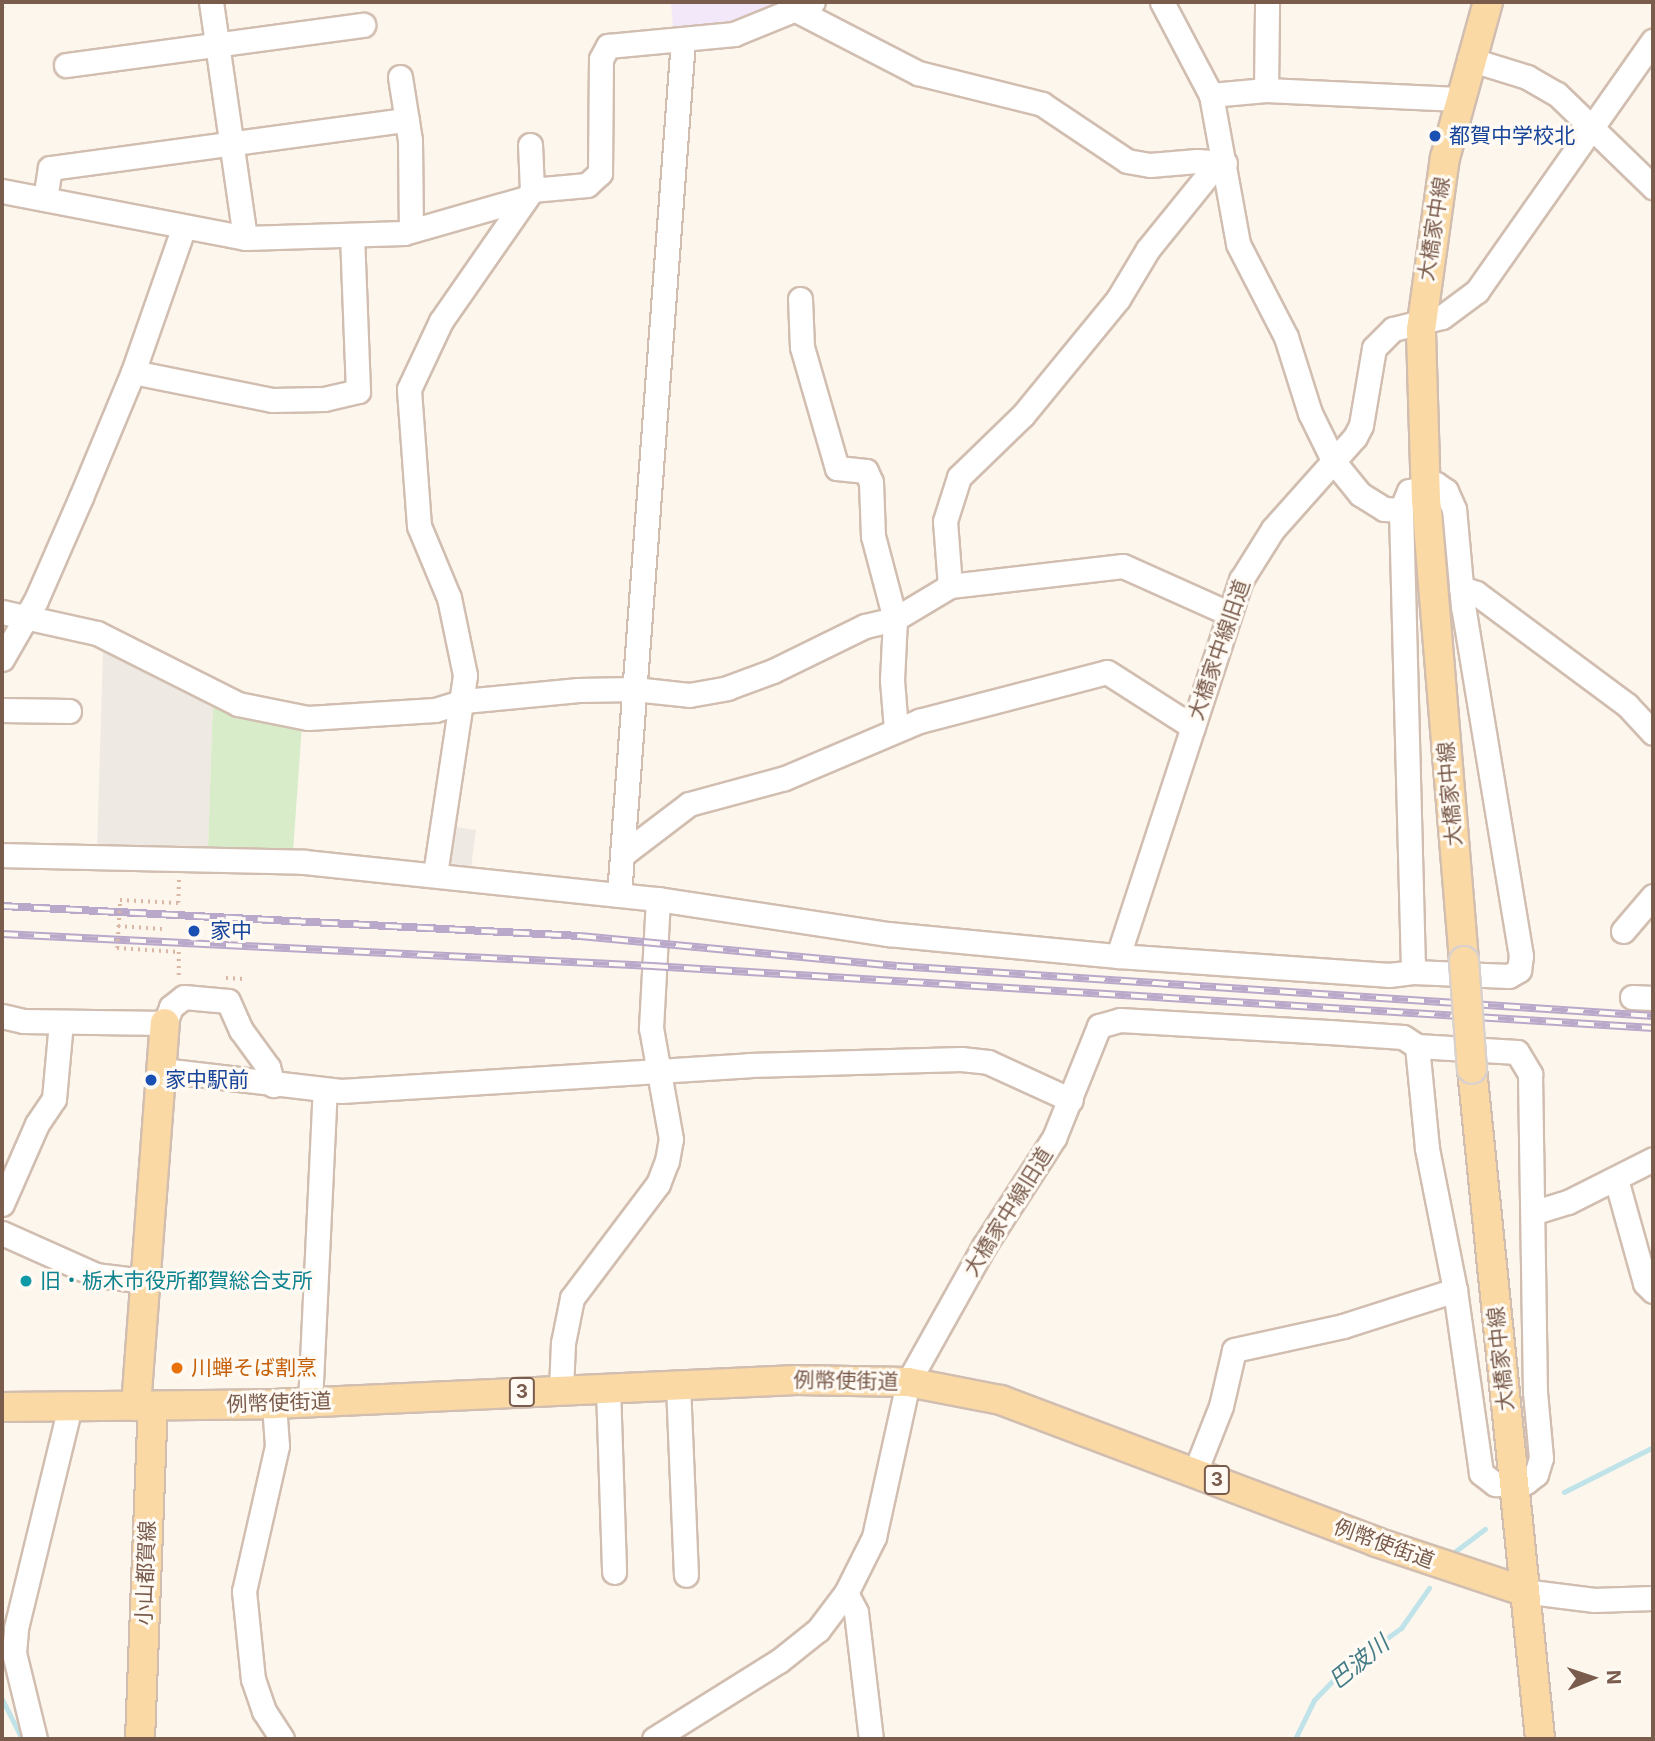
<!DOCTYPE html>
<html>
<head>
<meta charset="utf-8">
<style>
  body { margin:0 }
  #map { position:relative; width:1655px; height:1741px; overflow:hidden; background:#fdf6ec; font-family:Inter,"Noto Sans JP",sans-serif }
  div>[style] { position:absolute }
  [style*='--x'] { left:calc(var(--x)*1px); top:calc(var(--y)*1px); width:calc(var(--w)*1px); rotate:calc(var(--a)*1deg) }
  .industrial>* { inset:0; background:#efe9e4 }
  .education>* { inset:0; background:#f3e8fa }
  .green>* { inset:0; background:#d8ecc9 }
  .stream>* { height:5px; margin:-2.5px; padding:0 2.5px; transform-origin:2.5px; border-radius:2.5px; background:#bfe3e8 }
  .path>* { height:3.5px; margin-top:-1.75px; transform-origin:0; background:repeating-linear-gradient(90deg,#d9b8a5 0 2px,transparent 0 7px) }
  .roads { filter:drop-shadow(2px 0 #d1beb0) drop-shadow(-2px 0 #d1beb0) drop-shadow(0 2px #d1beb0) drop-shadow(0 -2px #d1beb0) }
  .minor>* { height:23px; margin:-11.5px; padding:0 11.5px; transform-origin:11.5px; border-radius:11.5px; background:#fff }
  .major>* { height:28px; margin:-14px; padding:0 14px; transform-origin:14px; border-radius:14px; background:#fbd9a5 }
  .rail>* { height:8px; margin-top:-4px; transform-origin:0; background:repeating-linear-gradient(90deg,#fffaf3 0 16px,#b9a8c9 0 32px); box-sizing:border-box; border-block:2px solid #b9a8c9 }
  .path-bridge>* { height:3.5px; margin-top:-1.75px; transform-origin:0; background:repeating-linear-gradient(90deg,#d9b8a5 0 2px,transparent 0 7px) }
  .bridges { filter:drop-shadow(2px 0 #dad1cd) drop-shadow(-2px 0 #dad1cd) drop-shadow(0 2px #dad1cd) drop-shadow(0 -2px #dad1cd) }
  .major-bridge>* { height:28px; margin:-14px; padding:0 14px; transform-origin:14px; border-radius:14px; background:#fbd9a5 }
  .dots>* { width:19px; height:19px; translate:-50% -50%; box-sizing:border-box; border:4px solid #fffaf3; border-radius:50% }
  span { translate:-50% -50%; white-space:nowrap; text-align:center; line-height:1.15; -webkit-text-stroke:6px #fffaf3; paint-order:stroke }
  .shield-label span { padding:2px 5px; background:#fffaf3; border:2px solid; border-radius:5px; -webkit-text-stroke-width:0 }
  .shield-label { font-size:19px; color:#7a5c4d; font-weight:700 }
  .transit-label { font-size:21px; color:#164399 }
  .left { translate:0 -50%; text-align:left }
  .street-label { font-size:21px; color:#7a5c4d }
  .culture-label { font-size:21px; color:#0d838f }
  .food-label { font-size:21px; color:#c56008 }
  .water-label { font-size:23px; color:#437c86; font-style:italic }
  .frame { position:absolute; inset:0; border:4px solid #7a5c4d; pointer-events:none }
  .north { position:absolute; left:1557px; top:1643px; width:70px; height:70px; -webkit-text-stroke:5px #fffaf3; paint-order:stroke; rotate:88deg; font-size:19px; font-weight:700; line-height:28px; text-align:center; color:#7a5c4d }
  .north::after { content:''; display:block; margin:auto; width:24px; height:32px; background:#7a5c4d; clip-path:polygon(50% 0,100% 100%,50% 72%,0 100%) }
</style>
</head>
<body>
<div id="map">
  <div class="industrial">
    <i style="clip-path:polygon(103px 649px,156px 669px,213px 700px,208px 850px,97px 850px)"></i>
    <i style="clip-path:polygon(449px 826px,476px 830px,471px 868px,443px 864px)"></i>
  </div>
  <div class="education">
    <i style="clip-path:polygon(608px 2px,796px 2px,765px 17px,673px 28px,671px 3px)"></i>
  </div>
  <div class="green">
    <i style="clip-path:polygon(213px 700px,302px 725px,293px 852px,208px 850px)"></i>
  </div>
  <div class="stream">
    <i style="--x:1564;--y:1492;--w:100;--a:-26.8"></i>
    <i style="--x:1453;--y:1553;--w:40;--a:-37"></i>
    <i style="--x:2;--y:1699;--w:45;--a:63.4"></i>
    <i style="--x:1295;--y:1739;--w:43;--a:-64"></i>
    <i style="--x:1314;--y:1700;--w:42;--a:-46"></i>
    <i style="--x:1343;--y:1670;--w:72;--a:-35.9"></i>
    <i style="--x:1401;--y:1628;--w:49;--a:-55"></i>
  </div>
  <div class="path">
    <i style="--x:2;--y:7;--w:8;--a:-40"></i>
    <i style="--x:120;--y:900;--w:58;--a:3"></i>
    <i style="--x:178;--y:903;--w:23;--a:-88"></i>
    <i style="--x:118;--y:926;--w:44;--a:3.9"></i>
    <i style="--x:117;--y:948;--w:62;--a:3.7"></i>
    <i style="--x:179;--y:952;--w:25;--a:90"></i>
    <i style="--x:226;--y:978;--w:18;--a:3"></i>
  </div>
  <div class="roads">
    <div class="minor">
      <i style="--x:211;--y:2;--w:238;--a:81.8"></i>
      <i style="--x:1162;--y:2;--w:105;--a:62.2"></i>
      <i style="--x:1211;--y:95;--w:151;--a:79.7"></i>
      <i style="--x:1238;--y:244;--w:105;--a:62.7"></i>
      <i style="--x:1286;--y:337;--w:80;--a:72.5"></i>
      <i style="--x:1310;--y:413;--w:55;--a:63.9"></i>
      <i style="--x:1334;--y:462;--w:41;--a:50.9"></i>
      <i style="--x:1360;--y:494;--w:28;--a:32"></i>
      <i style="--x:1384;--y:509;--w:17;--a:3"></i>
      <i style="--x:798;--y:11;--w:135;--a:27.3"></i>
      <i style="--x:918;--y:73;--w:128;--a:14"></i>
      <i style="--x:1042;--y:104;--w:102;--a:33.8"></i>
      <i style="--x:1127;--y:161;--w:23;--a:10"></i>
      <i style="--x:1150;--y:165;--w:47;--a:-4.9"></i>
      <i style="--x:1197;--y:161;--w:28;--a:4"></i>
      <i style="--x:1469;--y:59;--w:61;--a:17.2"></i>
      <i style="--x:1527;--y:77;--w:34;--a:30"></i>
      <i style="--x:1557;--y:94;--w:134;--a:44.1"></i>
      <i style="--x:66;--y:65;--w:300;--a:-7.7"></i>
      <i style="--x:400;--y:77;--w:64;--a:81"></i>
      <i style="--x:410;--y:140;--w:90;--a:89.4"></i>
      <i style="--x:1266;--y:90;--w:88;--a:-89.3"></i>
      <i style="--x:1211;--y:95;--w:55;--a:-5.2"></i>
      <i style="--x:1266;--y:90;--w:192;--a:2.7"></i>
      <i style="--x:532;--y:190;--w:55;--a:-5.2"></i>
      <i style="--x:587;--y:185;--w:18;--a:-43"></i>
      <i style="--x:600;--y:173;--w:114;--a:-89.5"></i>
      <i style="--x:601;--y:59;--w:15;--a:-62"></i>
      <i style="--x:608;--y:46;--w:127;--a:-5.4"></i>
      <i style="--x:734;--y:34;--w:85;--a:-22.1"></i>
      <i style="--x:2;--y:191;--w:248;--a:10.9"></i>
      <i style="--x:245;--y:238;--w:159;--a:-1.8"></i>
      <i style="--x:404;--y:233;--w:127;--a:-16"></i>
      <i style="--x:45;--y:199;--w:31;--a:-81"></i>
      <i style="--x:50;--y:168;--w:360;--a:-7.7"></i>
      <i style="--x:800;--y:299;--w:48;--a:87.6"></i>
      <i style="--x:802;--y:347;--w:126;--a:73.9"></i>
      <i style="--x:837;--y:468;--w:29;--a:6"></i>
      <i style="--x:866;--y:471;--w:12;--a:66"></i>
      <i style="--x:871;--y:482;--w:54;--a:87.9"></i>
      <i style="--x:873;--y:536;--w:86;--a:75.2"></i>
      <i style="--x:895;--y:619;--w:61;--a:92.8"></i>
      <i style="--x:892;--y:680;--w:50;--a:85.4"></i>
      <i style="--x:133;--y:372;--w:142;--a:11.4"></i>
      <i style="--x:272;--y:400;--w:52;--a:-1.1"></i>
      <i style="--x:324;--y:399;--w:35;--a:-13"></i>
      <i style="--x:358;--y:391;--w:155;--a:-92.2"></i>
      <i style="--x:950;--y:586;--w:65;--a:-94.4"></i>
      <i style="--x:945;--y:521;--w:46;--a:-72.3"></i>
      <i style="--x:959;--y:477;--w:89;--a:-44.1"></i>
      <i style="--x:1023;--y:415;--w:150;--a:-50.7"></i>
      <i style="--x:1118;--y:299;--w:58;--a:-59"></i>
      <i style="--x:1148;--y:249;--w:108;--a:-51"></i>
      <i style="--x:1461;--y:588;--w:16;--a:18"></i>
      <i style="--x:1476;--y:593;--w:188;--a:36.6"></i>
      <i style="--x:1627;--y:705;--w:38;--a:47"></i>
      <i style="--x:2;--y:612;--w:97;--a:12.5"></i>
      <i style="--x:97;--y:633;--w:158;--a:26.7"></i>
      <i style="--x:238;--y:704;--w:71;--a:11.3"></i>
      <i style="--x:308;--y:718;--w:127;--a:-3.6"></i>
      <i style="--x:435;--y:710;--w:30;--a:-17"></i>
      <i style="--x:464;--y:701;--w:115;--a:-5.5"></i>
      <i style="--x:578;--y:690;--w:56;--a:-1"></i>
      <i style="--x:634;--y:689;--w:55;--a:6.2"></i>
      <i style="--x:689;--y:695;--w:39;--a:-10"></i>
      <i style="--x:727;--y:688;--w:49;--a:-20.3"></i>
      <i style="--x:773;--y:671;--w:102;--a:-26.1"></i>
      <i style="--x:865;--y:626;--w:31;--a:-13"></i>
      <i style="--x:895;--y:619;--w:64;--a:-31"></i>
      <i style="--x:950;--y:586;--w:174;--a:-6.6"></i>
      <i style="--x:1123;--y:566;--w:115;--a:24.1"></i>
      <i style="--x:2;--y:659;--w:68;--a:-60"></i>
      <i style="--x:36;--y:600;--w:112;--a:-66.4"></i>
      <i style="--x:81;--y:497;--w:135;--a:-67.4"></i>
      <i style="--x:133;--y:372;--w:151;--a:-70.7"></i>
      <i style="--x:2;--y:710;--w:67;--a:0.9"></i>
      <i style="--x:2;--y:855;--w:302;--a:1.3"></i>
      <i style="--x:304;--y:862;--w:356;--a:6"></i>
      <i style="--x:658;--y:899;--w:233;--a:8.7"></i>
      <i style="--x:888;--y:934;--w:231;--a:5.5"></i>
      <i style="--x:1118;--y:956;--w:272;--a:4"></i>
      <i style="--x:1389;--y:975;--w:24;--a:-7"></i>
      <i style="--x:1413;--y:972;--w:96;--a:2.4"></i>
      <i style="--x:1509;--y:976;--w:12;--a:-31"></i>
      <i style="--x:1519;--y:970;--w:14;--a:-82"></i>
      <i style="--x:1521;--y:956;--w:354;--a:-99.4"></i>
      <i style="--x:1463;--y:607;--w:98;--a:-95.2"></i>
      <i style="--x:1454;--y:509;--w:20;--a:-114"></i>
      <i style="--x:1446;--y:491;--w:12;--a:-145"></i>
      <i style="--x:1436;--y:484;--w:28;--a:165"></i>
      <i style="--x:1409;--y:491;--w:21;--a:113"></i>
      <i style="--x:1401;--y:510;--w:462;--a:88.5"></i>
      <i style="--x:622;--y:855;--w:84;--a:-37.3"></i>
      <i style="--x:689;--y:804;--w:99;--a:-15.2"></i>
      <i style="--x:785;--y:778;--w:146;--a:-23"></i>
      <i style="--x:919;--y:721;--w:194;--a:-14.6"></i>
      <i style="--x:1107;--y:672;--w:102;--a:32.6"></i>
      <i style="--x:435;--y:874;--w:201;--a:-81.4"></i>
      <i style="--x:465;--y:675;--w:79;--a:-101.7"></i>
      <i style="--x:449;--y:598;--w:78;--a:-112.6"></i>
      <i style="--x:419;--y:526;--w:137;--a:-94.2"></i>
      <i style="--x:409;--y:389;--w:75;--a:-64.8"></i>
      <i style="--x:441;--y:321;--w:160;--a:-55.2"></i>
      <i style="--x:532;--y:190;--w:45;--a:-92.5"></i>
      <i style="--x:619;--y:895;--w:857;--a:-85.72"></i>
      <i style="--x:1623;--y:931;--w:46;--a:-49.4"></i>
      <i style="--x:1118;--y:956;--w:396;--a:-71.9"></i>
      <i style="--x:1241;--y:580;--w:60;--a:-57.9"></i>
      <i style="--x:1273;--y:529;--w:123;--a:-48.3"></i>
      <i style="--x:1355;--y:437;--w:13;--a:-63"></i>
      <i style="--x:1361;--y:425;--w:78;--a:-80.4"></i>
      <i style="--x:1374;--y:348;--w:27;--a:-45"></i>
      <i style="--x:1393;--y:329;--w:50;--a:-13.8"></i>
      <i style="--x:1442;--y:317;--w:44;--a:-36.6"></i>
      <i style="--x:1477;--y:291;--w:306;--a:-54.9"></i>
      <i style="--x:1632;--y:997;--w:21;--a:3"></i>
      <i style="--x:2;--y:1016;--w:22;--a:13"></i>
      <i style="--x:23;--y:1021;--w:142;--a:0.8"></i>
      <i style="--x:165;--y:1023;--w:17;--a:-69"></i>
      <i style="--x:171;--y:1007;--w:16;--a:-38"></i>
      <i style="--x:184;--y:997;--w:44;--a:5.2"></i>
      <i style="--x:228;--y:1001;--w:32;--a:66"></i>
      <i style="--x:241;--y:1030;--w:46;--a:53.9"></i>
      <i style="--x:268;--y:1067;--w:19;--a:74"></i>
      <i style="--x:1417;--y:1046;--w:100;--a:3.4"></i>
      <i style="--x:1517;--y:1052;--w:26;--a:59"></i>
      <i style="--x:1530;--y:1074;--w:318;--a:89.1"></i>
      <i style="--x:1535;--y:1392;--w:66;--a:84.8"></i>
      <i style="--x:1541;--y:1458;--w:17;--a:107"></i>
      <i style="--x:1536;--y:1474;--w:13;--a:141"></i>
      <i style="--x:1526;--y:1482;--w:31;--a:176"></i>
      <i style="--x:1495;--y:1484;--w:18;--a:-142"></i>
      <i style="--x:1481;--y:1473;--w:185;--a:-98.1"></i>
      <i style="--x:1455;--y:1290;--w:145;--a:-101.2"></i>
      <i style="--x:1427;--y:1148;--w:102;--a:-95.6"></i>
      <i style="--x:162;--y:1070;--w:180;--a:6.7"></i>
      <i style="--x:341;--y:1091;--w:409;--a:-3.6"></i>
      <i style="--x:749;--y:1065;--w:212;--a:-1.6"></i>
      <i style="--x:961;--y:1059;--w:27;--a:6"></i>
      <i style="--x:988;--y:1062;--w:91;--a:24.6"></i>
      <i style="--x:1616;--y:1179;--w:108;--a:74.4"></i>
      <i style="--x:1645;--y:1283;--w:11;--a:45"></i>
      <i style="--x:2;--y:1204;--w:87;--a:-66.4"></i>
      <i style="--x:37;--y:1124;--w:30;--a:-56"></i>
      <i style="--x:54;--y:1099;--w:77;--a:-84.8"></i>
      <i style="--x:1535;--y:1212;--w:34;--a:-17"></i>
      <i style="--x:1568;--y:1202;--w:95;--a:-26.8"></i>
      <i style="--x:2;--y:1233;--w:103;--a:24.1"></i>
      <i style="--x:96;--y:1275;--w:49;--a:7"></i>
      <i style="--x:678;--y:1385;--w:190;--a:87.6"></i>
      <i style="--x:608;--y:1388;--w:184;--a:88.1"></i>
      <i style="--x:561;--y:1390;--w:47;--a:-87.6"></i>
      <i style="--x:563;--y:1343;--w:46;--a:-78.7"></i>
      <i style="--x:572;--y:1298;--w:143;--a:-53"></i>
      <i style="--x:658;--y:1184;--w:25;--a:-69"></i>
      <i style="--x:667;--y:1161;--w:22;--a:-80"></i>
      <i style="--x:671;--y:1139;--w:113;--a:-100.2"></i>
      <i style="--x:651;--y:1028;--w:129;--a:-86.9"></i>
      <i style="--x:310;--y:1403;--w:313;--a:-87.3"></i>
      <i style="--x:274;--y:1404;--w:42;--a:85.9"></i>
      <i style="--x:277;--y:1446;--w:149;--a:102.8"></i>
      <i style="--x:244;--y:1591;--w:88;--a:84.2"></i>
      <i style="--x:253;--y:1679;--w:34;--a:71"></i>
      <i style="--x:264;--y:1711;--w:33;--a:57"></i>
      <i style="--x:1195;--y:1472;--w:71;--a:-68.5"></i>
      <i style="--x:1221;--y:1406;--w:57;--a:-76.9"></i>
      <i style="--x:1234;--y:1350;--w:112;--a:-12.4"></i>
      <i style="--x:1343;--y:1326;--w:118;--a:-17.8"></i>
      <i style="--x:1523;--y:1591;--w:72;--a:7.2"></i>
      <i style="--x:1594;--y:1600;--w:59;--a:-1.9"></i>
      <i style="--x:846;--y:1593;--w:21;--a:62"></i>
      <i style="--x:856;--y:1612;--w:128;--a:83.3"></i>
      <i style="--x:35;--y:1739;--w:89;--a:-103.7"></i>
      <i style="--x:14;--y:1653;--w:25;--a:-85"></i>
      <i style="--x:16;--y:1628;--w:228;--a:-76.3"></i>
      <i style="--x:654;--y:1739;--w:147;--a:-32"></i>
      <i style="--x:779;--y:1661;--w:50;--a:-38.5"></i>
      <i style="--x:818;--y:1630;--w:46;--a:-52.9"></i>
      <i style="--x:846;--y:1593;--w:63;--a:-63.4"></i>
      <i style="--x:874;--y:1537;--w:159;--a:-77.6"></i>
      <i style="--x:908;--y:1382;--w:156;--a:-60.8"></i>
      <i style="--x:984;--y:1246;--w:129;--a:-57.1"></i>
      <i style="--x:1054;--y:1138;--w:121;--a:-68.1"></i>
      <i style="--x:1099;--y:1026;--w:22;--a:-16"></i>
      <i style="--x:1120;--y:1020;--w:209;--a:3.3"></i>
      <i style="--x:1329;--y:1032;--w:74;--a:3.9"></i>
      <i style="--x:1403;--y:1037;--w:17;--a:33"></i>
    </div>
    <div class="major">
      <i style="--x:1464;--y:961;--w:463;--a:-94.7"></i>
      <i style="--x:1426;--y:500;--w:170;--a:-91.7"></i>
      <i style="--x:1421;--y:330;--w:174;--a:-82.1"></i>
      <i style="--x:1445;--y:158;--w:162;--a:-74.6"></i>
      <i style="--x:1472;--y:1069;--w:673;--a:84.2"></i>
      <i style="--x:136;--y:1406;--w:384;--a:-85.7"></i>
      <i style="--x:2;--y:1407;--w:272;--a:-0.6"></i>
      <i style="--x:274;--y:1404;--w:523;--a:-2.63"></i>
      <i style="--x:796;--y:1380;--w:112;--a:1"></i>
      <i style="--x:908;--y:1382;--w:95;--a:11"></i>
      <i style="--x:1001;--y:1400;--w:401;--a:20.7"></i>
      <i style="--x:1376;--y:1542;--w:155;--a:18.4"></i>
      <i style="--x:140;--y:1739;--w:332;--a:-87.8"></i>
    </div>
  </div>
  <div class="rail">
    <i style="--x:2;--y:906;--w:579;--a:2.97"></i>
    <i style="--x:580;--y:936;--w:318;--a:5.4"></i>
    <i style="--x:897;--y:966;--w:758;--a:3.78"></i>
    <i style="--x:2;--y:934;--w:651;--a:2.82"></i>
    <i style="--x:652;--y:966;--w:1003;--a:3.54"></i>
  </div>
  <div class="path-bridge">
    <i style="--x:117;--y:948;--w:48;--a:-86.4"></i>
  </div>
  <div class="bridges">
    <div class="major-bridge">
      <i style="--x:1464;--y:961;--w:108;--a:85.8"></i>
    </div>
  </div>
  <div class="dots">
    <i style="left:1435px;top:136px;background:#1a4fb4"></i>
    <i style="left:194px;top:931px;background:#1a4fb4"></i>
    <i style="left:151px;top:1080px;background:#1a4fb4"></i>
    <i style="left:26px;top:1281px;background:#0f9aa8"></i>
    <i style="left:177px;top:1368px;background:#e8710a"></i>
  </div>
  <div class="shield-label">
    <span style="left:522px;top:1392px">3</span>
    <span style="left:1217px;top:1480px">3</span>
  </div>
  <div class="transit-label">
    <span class="left" style="left:1449px;top:136px">都賀中学校北</span>
    <span class="left" style="left:210px;top:931px">家中</span>
    <span class="left" style="left:165px;top:1080px">家中駅前</span>
  </div>
  <div class="street-label">
    <span style="left:1434px;top:229px;rotate:-81deg">大橋家中線</span>
    <span style="left:1219px;top:650px;rotate:-71deg">大橋家中線旧道</span>
    <span style="left:1450px;top:794px;rotate:-95deg">大橋家中線</span>
    <span style="left:1008px;top:1212px;rotate:-58deg">大橋家中線旧道</span>
    <span style="left:1501px;top:1359px;rotate:-96deg">大橋家中線</span>
    <span style="left:846px;top:1381px;rotate:1deg">例幣使街道</span>
    <span style="left:279px;top:1403px;rotate:-2deg">例幣使街道</span>
    <span style="left:1384px;top:1544px;rotate:20deg">例幣使街道</span>
    <span style="left:146px;top:1573px;rotate:-88deg">小山都賀線</span>
  </div>
  <div class="culture-label">
    <span class="left" style="left:40px;top:1281px">旧・栃木市役所都賀総合支所</span>
  </div>
  <div class="food-label">
    <span class="left" style="left:191px;top:1368px">川蝉そば割烹</span>
  </div>
  <div class="water-label">
    <span style="left:1359px;top:1662px;rotate:-39deg">巴波川</span>
  </div>
  <div class="frame"></div>
  <div class="north">N</div>
</div>
</body>
</html>
